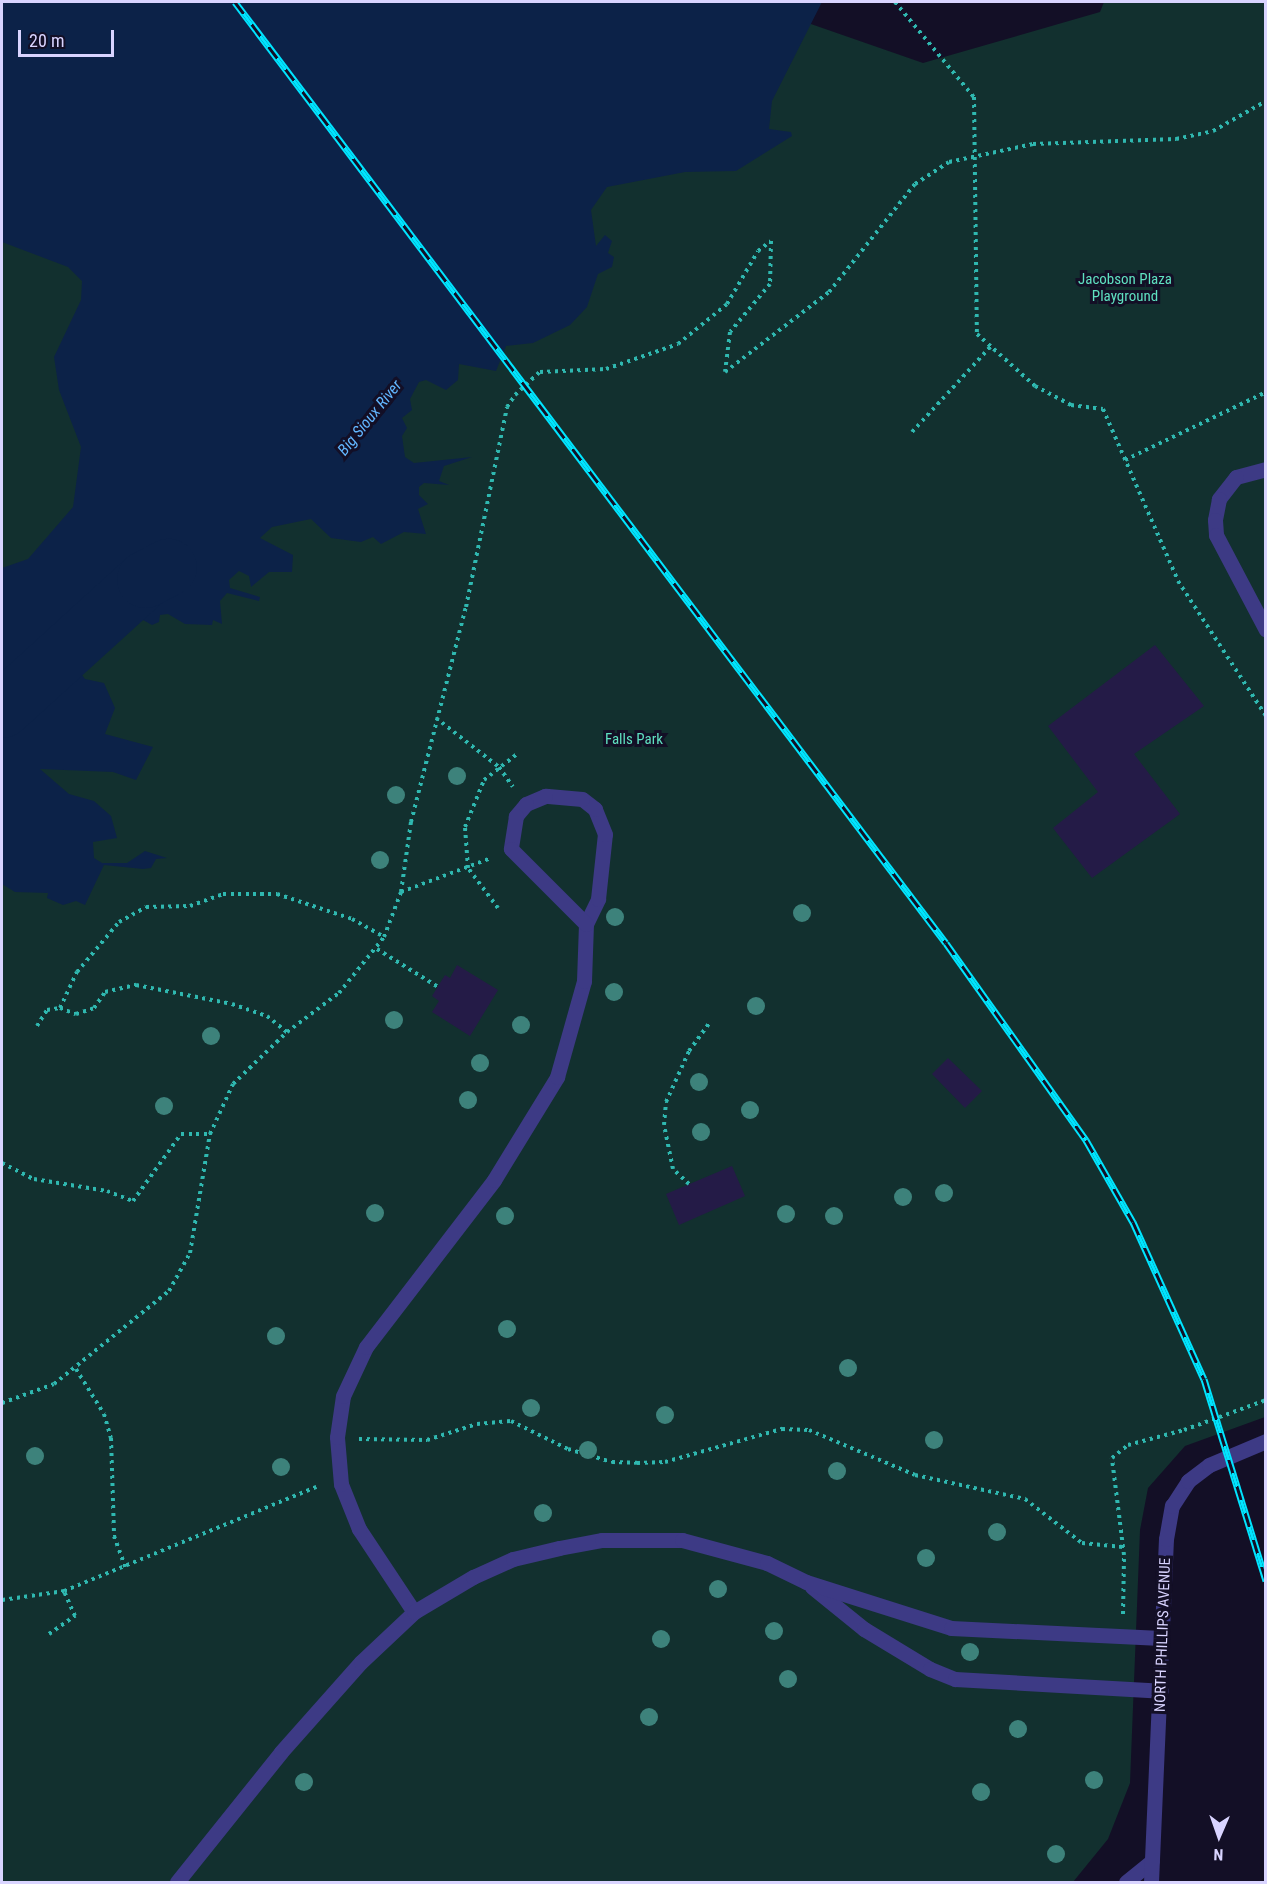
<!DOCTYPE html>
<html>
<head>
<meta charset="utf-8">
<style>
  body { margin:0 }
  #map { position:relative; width:1267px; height:1884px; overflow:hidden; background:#130f26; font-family:"Roboto Condensed",sans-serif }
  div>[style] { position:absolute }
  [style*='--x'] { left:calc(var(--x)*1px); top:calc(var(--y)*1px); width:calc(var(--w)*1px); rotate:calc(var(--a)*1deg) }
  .green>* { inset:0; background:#12302f }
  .water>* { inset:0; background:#0c2248 }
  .river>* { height:57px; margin:-28.5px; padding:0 28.5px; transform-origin:28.5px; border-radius:28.5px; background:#0c2248 }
  .building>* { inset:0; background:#241b47 }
  .path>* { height:4px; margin-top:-2px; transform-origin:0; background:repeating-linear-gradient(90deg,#2fb8b0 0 3px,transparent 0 7.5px) }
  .minor>* { height:15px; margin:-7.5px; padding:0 7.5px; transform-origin:7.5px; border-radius:7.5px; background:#3d3a85 }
  .rail>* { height:7px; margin-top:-3.5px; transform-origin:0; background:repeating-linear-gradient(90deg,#130f26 0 14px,#00e5ff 0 28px); box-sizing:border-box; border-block:2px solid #00e5ff }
  .trees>* { width:18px; height:18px; margin:-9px; border-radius:50%; background:#3d827b }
  span { translate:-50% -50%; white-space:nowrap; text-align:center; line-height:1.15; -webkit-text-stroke:6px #130f26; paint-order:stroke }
  .park-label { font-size:15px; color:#5fe0c0 }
  .street-label { font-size:15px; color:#d9d4ff }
  .water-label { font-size:16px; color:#62b6ff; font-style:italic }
  .frame { position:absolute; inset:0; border:3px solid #d9d4ff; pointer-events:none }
  .north { position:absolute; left:1189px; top:1806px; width:60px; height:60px; -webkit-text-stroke:4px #130f26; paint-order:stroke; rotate:182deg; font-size:16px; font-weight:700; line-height:24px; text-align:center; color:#d9d4ff }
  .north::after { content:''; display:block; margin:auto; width:21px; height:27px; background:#d9d4ff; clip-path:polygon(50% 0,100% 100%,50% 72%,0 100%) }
  .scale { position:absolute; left:18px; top:30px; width:96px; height:27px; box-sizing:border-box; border:3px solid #d9d4ff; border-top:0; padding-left:8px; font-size:18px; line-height:21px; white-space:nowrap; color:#d9d4ff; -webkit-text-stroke:4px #130f26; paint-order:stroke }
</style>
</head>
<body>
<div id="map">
  <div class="green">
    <i style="clip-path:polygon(2px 2px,748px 2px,923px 63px,1100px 12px,1104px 2px,1265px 2px,1265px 1417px,1185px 1446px,1148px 1488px,1140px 1530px,1130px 1783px,1108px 1839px,1073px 1882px,2px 1882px)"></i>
  </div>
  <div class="water">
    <i style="clip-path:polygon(2px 2px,822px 2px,772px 101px,769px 129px,791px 132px,792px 136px,736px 171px,685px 172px,607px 187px,591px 210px,596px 246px,605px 235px,612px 241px,608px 253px,614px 257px,612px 267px,598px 274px,587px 307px,570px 325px,533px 343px,506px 346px,496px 371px,459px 364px,458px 380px,446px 390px,426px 380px,419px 382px,410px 399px,412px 410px,402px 418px,407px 428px,402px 436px,405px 457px,414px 463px,472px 457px,444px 466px,439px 481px,449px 485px,424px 483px,419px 487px,419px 495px,428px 504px,418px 509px,426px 534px,404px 532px,381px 544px,373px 537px,361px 542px,331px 538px,311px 519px,272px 527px,260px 538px,293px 555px,292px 572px,269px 572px,251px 587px,249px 576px,239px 571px,229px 580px,230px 588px,260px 597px,259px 601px,227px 593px,220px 601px,222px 624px,213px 620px,212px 625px,185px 624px,168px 614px,160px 615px,159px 622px,152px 625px,143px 620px,112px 619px,93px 609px,77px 611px,71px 638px,72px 662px,85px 679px,104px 683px,115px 708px,105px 734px,153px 747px,136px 780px,113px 772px,40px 769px,69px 794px,94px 801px,111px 816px,117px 838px,93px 842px,94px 858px,102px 863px,127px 863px,145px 851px,167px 858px,156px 859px,151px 868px,143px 869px,104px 865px,85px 905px,76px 901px,63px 905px,47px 898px,48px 893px,15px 892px,2px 884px,2px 568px,28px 559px,73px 507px,81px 447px,59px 390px,54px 357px,81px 300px,82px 281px,68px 267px,2px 242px)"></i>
  </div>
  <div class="river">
    <i style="--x:2;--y:709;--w:193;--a:-42.3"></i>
    <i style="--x:145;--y:579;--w:26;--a:-28"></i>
  </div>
  <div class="building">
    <i style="clip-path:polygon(1155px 645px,1204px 706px,1134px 754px,1180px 814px,1092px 878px,1053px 828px,1098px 792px,1048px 726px)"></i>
    <i style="clip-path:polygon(457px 965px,498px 990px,470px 1036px,432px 1012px,439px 1001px,432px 996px,445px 975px,450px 978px)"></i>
    <i style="clip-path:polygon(948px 1058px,982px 1091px,965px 1108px,932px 1074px)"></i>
    <i style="clip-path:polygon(732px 1166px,745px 1196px,679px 1225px,666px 1194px)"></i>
  </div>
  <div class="path">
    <i style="--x:895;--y:2;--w:124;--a:50.3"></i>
    <i style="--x:974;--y:97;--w:237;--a:89.3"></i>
    <i style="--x:977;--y:334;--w:78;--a:41.9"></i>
    <i style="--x:1035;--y:386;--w:41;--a:27.8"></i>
    <i style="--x:1071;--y:405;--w:32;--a:7"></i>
    <i style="--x:1103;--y:409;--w:188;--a:66.4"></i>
    <i style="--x:1178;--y:581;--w:161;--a:56.9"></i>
    <i style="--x:912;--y:432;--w:117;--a:-47.4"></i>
    <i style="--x:1125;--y:460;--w:157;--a:-25.7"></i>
    <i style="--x:436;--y:718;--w:80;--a:37.9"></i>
    <i style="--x:499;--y:767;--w:24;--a:55"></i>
    <i style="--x:401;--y:892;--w:96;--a:-20.7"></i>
    <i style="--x:498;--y:908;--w:50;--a:-126.9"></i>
    <i style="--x:468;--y:868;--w:41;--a:-94.2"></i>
    <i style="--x:465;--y:827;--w:51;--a:-68"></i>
    <i style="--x:484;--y:780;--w:42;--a:-38.2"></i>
    <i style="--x:377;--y:949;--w:72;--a:31.9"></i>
    <i style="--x:60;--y:1008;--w:17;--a:21"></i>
    <i style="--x:76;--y:1014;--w:19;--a:-18"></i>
    <i style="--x:94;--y:1008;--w:19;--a:-55"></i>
    <i style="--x:105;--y:992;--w:32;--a:-13"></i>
    <i style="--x:136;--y:985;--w:98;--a:11.2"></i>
    <i style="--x:232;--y:1004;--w:37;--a:19"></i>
    <i style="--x:267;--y:1016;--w:26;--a:39"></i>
    <i style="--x:37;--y:1026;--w:19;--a:-58"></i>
    <i style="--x:47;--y:1010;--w:13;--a:-9"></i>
    <i style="--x:60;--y:1008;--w:40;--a:-65"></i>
    <i style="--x:77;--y:972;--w:65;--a:-50"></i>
    <i style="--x:119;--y:922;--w:31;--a:-29"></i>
    <i style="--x:146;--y:907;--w:44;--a:-1.3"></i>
    <i style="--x:190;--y:906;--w:35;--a:-20"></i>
    <i style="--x:223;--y:894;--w:54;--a:0"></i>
    <i style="--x:277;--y:894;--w:79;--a:18.4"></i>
    <i style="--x:352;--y:919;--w:37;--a:29"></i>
    <i style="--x:2;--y:1163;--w:36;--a:27"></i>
    <i style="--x:34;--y:1179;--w:74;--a:9.3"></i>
    <i style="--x:107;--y:1191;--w:28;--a:21"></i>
    <i style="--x:133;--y:1201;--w:82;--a:-54.4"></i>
    <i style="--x:181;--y:1134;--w:29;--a:0"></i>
    <i style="--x:689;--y:1184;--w:22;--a:-137"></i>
    <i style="--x:673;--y:1169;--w:45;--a:-101.6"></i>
    <i style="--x:664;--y:1125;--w:23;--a:-85"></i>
    <i style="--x:666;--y:1102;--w:56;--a:-65.7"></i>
    <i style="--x:689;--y:1051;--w:34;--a:-54"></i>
    <i style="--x:76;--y:1369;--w:53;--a:58.1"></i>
    <i style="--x:104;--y:1414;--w:25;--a:74"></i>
    <i style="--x:111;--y:1438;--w:98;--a:88.2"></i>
    <i style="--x:114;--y:1536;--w:33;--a:70"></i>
    <i style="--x:2;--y:1403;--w:55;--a:-20.1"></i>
    <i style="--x:54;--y:1384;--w:148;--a:-39"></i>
    <i style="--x:169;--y:1291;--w:43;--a:-61.1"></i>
    <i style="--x:190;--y:1253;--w:121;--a:-80.5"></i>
    <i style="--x:210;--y:1134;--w:55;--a:-65.3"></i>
    <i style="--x:233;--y:1084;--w:75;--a:-43.9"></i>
    <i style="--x:287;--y:1032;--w:65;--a:-36.9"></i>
    <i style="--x:339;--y:993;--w:72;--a:-51.2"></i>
    <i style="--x:384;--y:937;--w:48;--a:-69.3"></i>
    <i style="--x:401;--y:892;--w:71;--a:-81.9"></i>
    <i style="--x:411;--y:822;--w:222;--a:-75.7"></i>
    <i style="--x:466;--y:607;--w:204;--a:-78.4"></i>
    <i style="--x:507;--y:407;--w:14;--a:-56"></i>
    <i style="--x:515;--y:395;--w:34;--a:-43"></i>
    <i style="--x:540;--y:372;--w:66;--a:-2.6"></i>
    <i style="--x:606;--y:369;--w:76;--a:-19.1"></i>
    <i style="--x:678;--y:344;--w:63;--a:-39.2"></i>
    <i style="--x:727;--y:304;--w:61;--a:-59.7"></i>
    <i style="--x:758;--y:251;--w:16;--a:-38"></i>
    <i style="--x:771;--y:241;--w:43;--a:91.3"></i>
    <i style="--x:770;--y:284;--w:62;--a:129.8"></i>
    <i style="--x:730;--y:332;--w:40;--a:97.1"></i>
    <i style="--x:725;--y:372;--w:131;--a:-37.6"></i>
    <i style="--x:829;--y:292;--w:138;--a:-51.5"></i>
    <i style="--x:915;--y:184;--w:40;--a:-32.9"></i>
    <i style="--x:949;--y:162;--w:86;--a:-12.1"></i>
    <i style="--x:1033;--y:144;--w:143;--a:-2"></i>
    <i style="--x:1176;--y:139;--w:38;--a:-12"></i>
    <i style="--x:1213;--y:131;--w:61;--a:-29.5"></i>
    <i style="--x:359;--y:1439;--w:68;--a:0.8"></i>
    <i style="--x:427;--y:1440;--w:52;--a:-17.7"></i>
    <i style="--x:477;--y:1424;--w:34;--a:-5"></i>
    <i style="--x:511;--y:1421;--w:64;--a:26.2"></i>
    <i style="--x:568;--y:1449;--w:46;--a:16.5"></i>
    <i style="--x:612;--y:1462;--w:25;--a:2"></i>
    <i style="--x:637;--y:1463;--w:28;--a:-2"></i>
    <i style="--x:665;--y:1462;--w:122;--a:-15.8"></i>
    <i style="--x:782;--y:1429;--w:27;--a:2"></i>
    <i style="--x:809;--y:1430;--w:115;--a:23"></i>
    <i style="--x:915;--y:1475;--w:113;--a:12.3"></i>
    <i style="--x:1025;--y:1499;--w:72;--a:37.7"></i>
    <i style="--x:1082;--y:1543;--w:41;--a:5.6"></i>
    <i style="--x:2;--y:1600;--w:63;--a:-8.3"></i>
    <i style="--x:64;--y:1591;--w:273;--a:-22.4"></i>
    <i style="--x:1123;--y:1614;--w:59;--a:-89"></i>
    <i style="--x:1124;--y:1555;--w:98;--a:-97.1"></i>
    <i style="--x:1112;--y:1458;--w:21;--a:-39"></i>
    <i style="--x:1128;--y:1445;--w:58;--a:-15"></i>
    <i style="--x:1184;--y:1430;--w:87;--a:-20.1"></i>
    <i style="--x:49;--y:1634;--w:32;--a:-35"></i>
    <i style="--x:75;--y:1616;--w:27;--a:-114"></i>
  </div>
  <div class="minor">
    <i style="--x:1266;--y:469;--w:31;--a:165"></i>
    <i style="--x:1236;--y:477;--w:28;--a:128"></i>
    <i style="--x:1219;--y:499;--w:21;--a:101"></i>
    <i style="--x:1215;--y:520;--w:15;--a:86"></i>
    <i style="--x:1216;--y:535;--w:107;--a:62.2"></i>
    <i style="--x:812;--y:1587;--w:67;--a:38.9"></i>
    <i style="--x:864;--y:1629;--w:77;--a:31.2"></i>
    <i style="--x:930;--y:1669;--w:27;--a:22"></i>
    <i style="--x:955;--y:1679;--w:206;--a:3.3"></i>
    <i style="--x:414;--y:1612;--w:100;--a:-123.5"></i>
    <i style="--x:359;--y:1529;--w:48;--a:-111.8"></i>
    <i style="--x:341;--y:1484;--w:47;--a:-94.9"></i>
    <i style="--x:337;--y:1437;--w:41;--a:-81.7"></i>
    <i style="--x:343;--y:1396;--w:54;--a:-64.9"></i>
    <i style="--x:366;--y:1347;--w:210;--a:-52.5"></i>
    <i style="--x:494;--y:1180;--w:121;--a:-58.5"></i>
    <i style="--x:557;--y:1077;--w:100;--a:-74.3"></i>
    <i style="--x:584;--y:981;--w:57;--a:-88"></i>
    <i style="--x:586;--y:924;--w:28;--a:-64"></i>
    <i style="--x:598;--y:899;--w:65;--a:-83.9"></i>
    <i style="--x:605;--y:834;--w:27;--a:-112"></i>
    <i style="--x:595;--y:809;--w:16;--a:-142"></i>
    <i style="--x:582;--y:799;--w:37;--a:-175"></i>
    <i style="--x:545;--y:796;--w:21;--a:157"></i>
    <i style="--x:526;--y:804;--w:16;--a:130"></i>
    <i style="--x:516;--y:816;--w:33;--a:99"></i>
    <i style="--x:511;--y:849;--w:106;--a:45"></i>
    <i style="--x:177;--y:1882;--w:166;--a:-51.3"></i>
    <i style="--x:281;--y:1752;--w:120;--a:-48.4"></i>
    <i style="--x:361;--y:1662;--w:73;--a:-43.3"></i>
    <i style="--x:414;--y:1612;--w:69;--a:-30.7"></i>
    <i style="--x:473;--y:1577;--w:44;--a:-24.2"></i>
    <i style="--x:513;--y:1559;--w:47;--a:-13.4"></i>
    <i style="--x:559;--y:1548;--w:44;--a:-10.5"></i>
    <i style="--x:602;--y:1540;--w:80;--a:0"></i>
    <i style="--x:682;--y:1540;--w:88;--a:15.1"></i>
    <i style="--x:767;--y:1563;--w:43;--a:26"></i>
    <i style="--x:806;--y:1582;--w:152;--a:17.6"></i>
    <i style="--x:951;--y:1628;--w:210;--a:2.7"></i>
    <i style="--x:1126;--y:1882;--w:33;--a:-39"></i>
    <i style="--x:1151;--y:1882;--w:343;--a:-87.5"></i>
    <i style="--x:1166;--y:1539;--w:34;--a:-80"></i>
    <i style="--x:1172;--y:1506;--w:30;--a:-57"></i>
    <i style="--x:1188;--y:1481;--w:26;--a:-37"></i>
    <i style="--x:1209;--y:1465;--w:62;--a:-22.8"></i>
  </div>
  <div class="rail">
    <i style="--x:235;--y:2;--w:1179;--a:52.93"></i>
    <i style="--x:946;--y:943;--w:242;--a:54.6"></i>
    <i style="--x:1086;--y:1140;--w:95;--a:60.2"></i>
    <i style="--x:1133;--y:1222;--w:172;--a:65.7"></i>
    <i style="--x:1204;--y:1379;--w:211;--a:72.9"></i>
  </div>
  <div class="trees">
    <i style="left:457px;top:776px"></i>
    <i style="left:396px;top:795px"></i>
    <i style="left:380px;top:860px"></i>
    <i style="left:802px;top:913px"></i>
    <i style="left:615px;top:917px"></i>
    <i style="left:614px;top:992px"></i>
    <i style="left:756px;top:1006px"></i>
    <i style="left:394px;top:1020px"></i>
    <i style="left:521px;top:1025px"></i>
    <i style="left:211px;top:1036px"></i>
    <i style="left:480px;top:1063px"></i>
    <i style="left:699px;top:1082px"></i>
    <i style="left:468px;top:1100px"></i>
    <i style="left:164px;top:1106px"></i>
    <i style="left:750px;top:1110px"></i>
    <i style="left:701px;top:1132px"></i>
    <i style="left:944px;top:1193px"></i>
    <i style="left:903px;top:1197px"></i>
    <i style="left:375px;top:1213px"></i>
    <i style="left:786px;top:1214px"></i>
    <i style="left:505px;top:1216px"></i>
    <i style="left:834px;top:1216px"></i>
    <i style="left:507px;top:1329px"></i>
    <i style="left:276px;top:1336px"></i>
    <i style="left:848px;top:1368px"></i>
    <i style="left:531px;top:1408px"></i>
    <i style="left:665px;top:1415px"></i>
    <i style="left:934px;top:1440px"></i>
    <i style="left:588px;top:1450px"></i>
    <i style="left:35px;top:1456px"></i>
    <i style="left:281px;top:1467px"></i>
    <i style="left:837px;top:1471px"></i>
    <i style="left:543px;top:1513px"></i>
    <i style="left:997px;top:1532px"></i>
    <i style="left:926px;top:1558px"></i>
    <i style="left:718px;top:1589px"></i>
    <i style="left:774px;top:1631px"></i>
    <i style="left:661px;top:1639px"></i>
    <i style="left:970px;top:1652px"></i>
    <i style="left:788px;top:1679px"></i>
    <i style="left:649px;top:1717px"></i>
    <i style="left:1018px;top:1729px"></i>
    <i style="left:1094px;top:1780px"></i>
    <i style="left:304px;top:1782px"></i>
    <i style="left:981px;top:1792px"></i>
    <i style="left:1056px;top:1854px"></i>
  </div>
  <div class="park-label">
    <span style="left:1125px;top:288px">Jacobson Plaza<br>Playground</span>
    <span style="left:634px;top:740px">Falls Park</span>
  </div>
  <div class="street-label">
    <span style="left:1163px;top:1635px;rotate:-88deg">NORTH PHILLIPS AVENUE</span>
  </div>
  <div class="water-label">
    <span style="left:370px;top:418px;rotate:-51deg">Big Sioux River</span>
  </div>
  <div class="frame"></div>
  <div class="north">N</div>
  <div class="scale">20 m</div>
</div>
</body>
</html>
